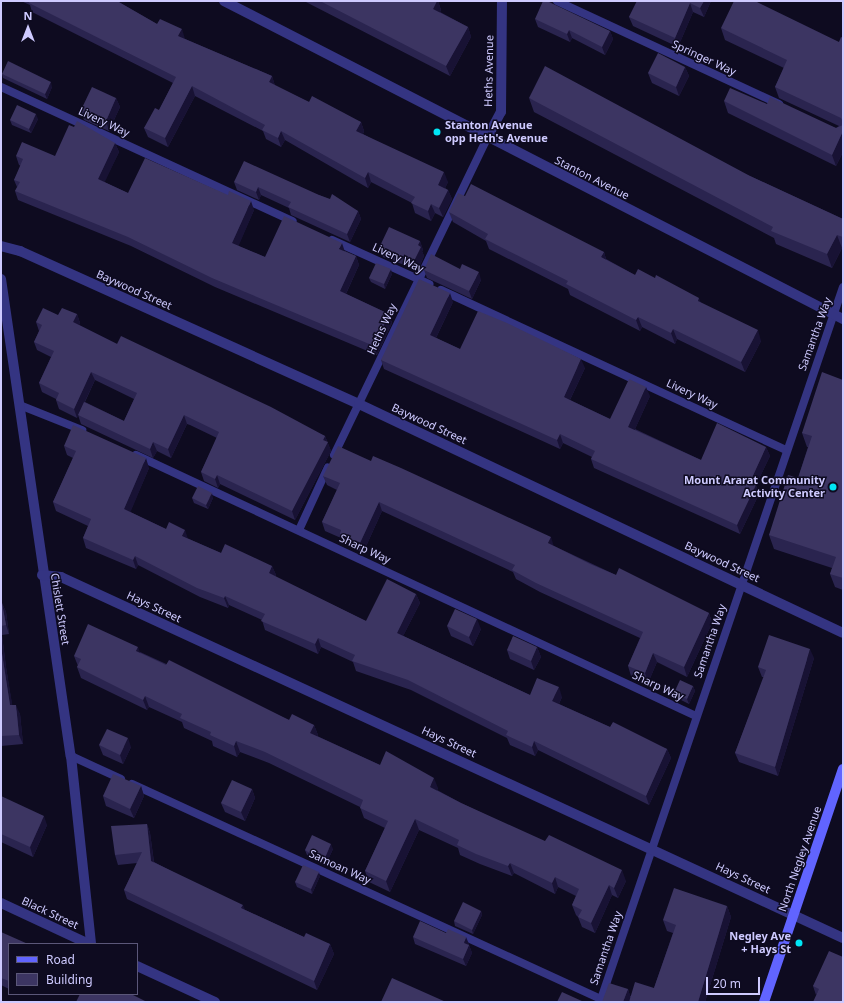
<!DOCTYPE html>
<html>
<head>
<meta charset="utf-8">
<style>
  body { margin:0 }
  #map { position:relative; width:844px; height:1003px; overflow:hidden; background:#0e0b20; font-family:"Noto Sans",sans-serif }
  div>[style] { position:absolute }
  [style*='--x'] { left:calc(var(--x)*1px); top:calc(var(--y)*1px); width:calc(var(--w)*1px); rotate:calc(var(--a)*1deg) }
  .service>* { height:8px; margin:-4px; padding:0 4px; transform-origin:4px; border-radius:4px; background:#343482 }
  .minor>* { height:10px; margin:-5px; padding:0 5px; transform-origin:5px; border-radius:5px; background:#343482 }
  .tertiary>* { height:10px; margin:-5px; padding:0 5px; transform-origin:5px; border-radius:5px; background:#343482 }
  .secondary>* { height:10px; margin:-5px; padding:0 5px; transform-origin:5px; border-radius:5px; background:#6164ff }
  .wall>* { inset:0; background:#2a244f }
  .shaded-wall>* { inset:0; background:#181234 }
  .building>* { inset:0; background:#3c3562 }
  .dots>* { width:11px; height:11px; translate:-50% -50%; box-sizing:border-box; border:2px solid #0e0b20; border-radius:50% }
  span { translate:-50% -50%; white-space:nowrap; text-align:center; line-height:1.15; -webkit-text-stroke:3px #0e0b20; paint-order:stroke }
  .street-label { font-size:11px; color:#cecaff }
  .poi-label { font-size:11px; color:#cecaff; font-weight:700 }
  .left { translate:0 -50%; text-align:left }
  .right { translate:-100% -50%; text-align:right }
  .frame { position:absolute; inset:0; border:2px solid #cecaff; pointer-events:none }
  .legend { position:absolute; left:8px; top:943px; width:130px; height:52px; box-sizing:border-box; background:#0e0b20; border:1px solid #5b5779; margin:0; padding:5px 7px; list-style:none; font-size:12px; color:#cecaff }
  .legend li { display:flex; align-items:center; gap:8px; height:20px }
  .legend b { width:20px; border:1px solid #5b5779 }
  .north { position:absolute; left:8px; top:8px; width:40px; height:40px; -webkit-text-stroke:3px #0e0b20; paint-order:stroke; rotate:0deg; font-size:11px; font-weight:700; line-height:16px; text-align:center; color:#cecaff }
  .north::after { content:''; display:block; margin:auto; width:14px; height:18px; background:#cecaff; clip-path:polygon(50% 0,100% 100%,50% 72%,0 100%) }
  .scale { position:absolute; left:706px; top:977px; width:54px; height:18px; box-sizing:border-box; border:2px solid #cecaff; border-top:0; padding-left:5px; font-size:12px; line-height:14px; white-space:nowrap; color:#cecaff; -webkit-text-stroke:3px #0e0b20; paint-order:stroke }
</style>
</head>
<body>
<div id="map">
  <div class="service">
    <i style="--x:557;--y:1;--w:245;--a:24.9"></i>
    <i style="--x:1;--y:87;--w:321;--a:24.7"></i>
    <i style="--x:332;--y:240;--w:107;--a:24.4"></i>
    <i style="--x:441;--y:290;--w:380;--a:24.9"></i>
    <i style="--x:22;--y:406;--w:65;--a:21.8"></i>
    <i style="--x:136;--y:455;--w:618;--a:24.99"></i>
    <i style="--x:334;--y:455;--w:352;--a:-64.2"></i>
    <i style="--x:299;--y:530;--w:69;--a:-65.3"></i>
    <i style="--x:71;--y:756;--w:55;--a:24.7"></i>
    <i style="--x:132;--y:784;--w:516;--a:24.63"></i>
    <i style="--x:600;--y:1002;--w:755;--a:-71.23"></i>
  </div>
  <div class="minor">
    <i style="--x:487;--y:138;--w:30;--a:-62"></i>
    <i style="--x:501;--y:112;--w:111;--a:-89.5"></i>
    <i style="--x:1;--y:246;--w:20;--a:15"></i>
    <i style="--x:20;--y:251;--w:372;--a:24.3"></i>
    <i style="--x:359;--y:404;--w:535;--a:25.32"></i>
    <i style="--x:1;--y:279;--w:482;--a:81.7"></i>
    <i style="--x:71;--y:756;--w:189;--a:83.9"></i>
    <i style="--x:42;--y:575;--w:19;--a:6"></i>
    <i style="--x:61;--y:577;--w:861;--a:24.78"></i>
  </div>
  <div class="tertiary">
    <i style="--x:224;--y:1;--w:696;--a:27.19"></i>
    <i style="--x:1;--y:903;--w:97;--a:25"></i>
    <i style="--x:137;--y:966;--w:86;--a:24.8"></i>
  </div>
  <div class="secondary">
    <i style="--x:764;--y:1002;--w:246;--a:-71.3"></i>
  </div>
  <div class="wall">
    <i style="clip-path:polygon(21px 1px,117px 1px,157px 24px,185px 39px,272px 76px,275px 86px,309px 102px,361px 122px,364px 131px,363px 134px,448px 182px,445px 188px,448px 190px,452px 199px,443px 217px,435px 213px,431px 221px,415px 213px,412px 203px,371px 182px,368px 188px,285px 140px,281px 147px,266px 139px,263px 131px,195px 96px,168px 147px,148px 137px,144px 128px,159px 110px,173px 83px,32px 12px,30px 5px)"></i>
    <i style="clip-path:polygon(304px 1px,438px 1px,441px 10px,440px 12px,468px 27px,471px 37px,450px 76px)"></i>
    <i style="clip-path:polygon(637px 1px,711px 1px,704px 17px,693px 12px,678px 47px,633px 26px,629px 17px)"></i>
    <i style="clip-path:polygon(535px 19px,610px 31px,613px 39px,605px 55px,572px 38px,570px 42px,538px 27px)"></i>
    <i style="clip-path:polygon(721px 28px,839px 42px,843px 38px,843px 152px,836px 166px,728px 113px,724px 101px,767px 104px,836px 128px,839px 126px,779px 98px,775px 87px,784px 68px,725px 40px)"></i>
    <i style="clip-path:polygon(685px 67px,689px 76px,679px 96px,652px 83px,648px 73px)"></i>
    <i style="clip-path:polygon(2px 74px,52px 87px,47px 99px,3px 78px)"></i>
    <i style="clip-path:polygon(116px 98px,120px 107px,109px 131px,84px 120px,81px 110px)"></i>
    <i style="clip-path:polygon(529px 98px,750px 176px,843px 219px,843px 249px,842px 248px,832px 268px,776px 244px,774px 238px,534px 112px)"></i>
    <i style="clip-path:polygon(38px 119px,31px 133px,12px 125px,10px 120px)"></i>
    <i style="clip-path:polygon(115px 143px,119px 152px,104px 182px,128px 193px,254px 210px,238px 246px,265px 257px,345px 251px,356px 256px,359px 265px,346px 294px,389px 314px,392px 323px,377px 355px,215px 287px,131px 246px,18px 200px,15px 191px,17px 187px,14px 180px,21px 166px,19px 165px,16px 156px,55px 156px)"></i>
    <i style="clip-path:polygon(234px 182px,319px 195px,358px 211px,361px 219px,350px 242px,291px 215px,289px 208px,261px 195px,259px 200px,237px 190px)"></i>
    <i style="clip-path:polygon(449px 212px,604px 252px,606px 259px,635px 275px,701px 303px,761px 341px,745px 372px,677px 339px,675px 344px,642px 327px,640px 331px,570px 295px,568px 289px,489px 249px,486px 241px,453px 222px)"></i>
    <i style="clip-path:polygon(420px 241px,423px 250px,422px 251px,424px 256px,418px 270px,383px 257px,379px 248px)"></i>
    <i style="clip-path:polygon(460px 269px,481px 280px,472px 299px,427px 278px,424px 270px)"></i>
    <i style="clip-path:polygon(392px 274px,385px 289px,371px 282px,369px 278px)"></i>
    <i style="clip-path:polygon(453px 302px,436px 338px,460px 349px,585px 368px,570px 400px,610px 419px,650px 396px,635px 429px,701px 460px,766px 447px,770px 456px,756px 485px,759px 494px,740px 534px,594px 468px,591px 459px,592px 457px,563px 443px,560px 449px,384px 369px,381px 360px)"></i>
    <i style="clip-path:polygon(evenodd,77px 314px,80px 323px,79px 325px,117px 344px,325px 436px,331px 451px,295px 520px,220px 484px,218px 488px,204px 481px,201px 472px,217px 438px,190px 425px,187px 424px,171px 458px,157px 451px,153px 458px,81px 424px,78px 415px,77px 418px,59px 409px,56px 400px,56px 399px,42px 392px,39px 383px,51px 357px,37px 350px,34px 342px,39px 331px,36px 322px,58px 315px,77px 314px,95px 380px,134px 399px,124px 421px,85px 402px,95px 380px)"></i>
    <i style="clip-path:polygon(843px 380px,843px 590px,835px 587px,830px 574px,832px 568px,774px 549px,769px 535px,798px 478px,808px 447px,807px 447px,802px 433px)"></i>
    <i style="clip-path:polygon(64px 446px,149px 468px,130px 512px,166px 529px,221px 553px,272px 566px,276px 575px,275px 577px,366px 621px,416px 594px,420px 603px,403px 636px,530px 695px,562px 697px,559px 704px,610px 727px,667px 749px,671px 758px,649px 805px,538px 750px,535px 756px,510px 745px,507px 738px,411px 690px,356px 671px,353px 662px,321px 647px,318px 654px,265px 630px,262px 620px,229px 605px,228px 608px,200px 597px,138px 565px,136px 569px,86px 548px,83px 538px,88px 526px,56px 511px,53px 502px,73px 458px,67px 455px)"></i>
    <i style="clip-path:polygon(323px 476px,554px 546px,616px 575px,709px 613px,712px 623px,687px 677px,657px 662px,648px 683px,631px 676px,628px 666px,640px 638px,540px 592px,516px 579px,513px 572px,382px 511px,363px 553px,343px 543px,341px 538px,325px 531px,322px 522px,337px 490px,327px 485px)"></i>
    <i style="clip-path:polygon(192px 498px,213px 498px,208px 509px,194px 503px)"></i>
    <i style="clip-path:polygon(1px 594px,2px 603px,6px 612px,9px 634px,2px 635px,6px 667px,12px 705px,20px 714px,23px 744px,1px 746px)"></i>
    <i style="clip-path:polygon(447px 626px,481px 629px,473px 646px,451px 636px)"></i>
    <i style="clip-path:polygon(537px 647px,541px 657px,534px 670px,510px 659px,507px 650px)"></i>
    <i style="clip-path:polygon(140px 652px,289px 720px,314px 725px,318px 735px,317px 736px,380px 765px,438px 788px,437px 790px,461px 803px,626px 881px,618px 898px,612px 895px,595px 933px,582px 927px,578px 917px,576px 915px,572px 905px,576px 896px,558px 887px,555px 894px,514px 873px,512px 876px,480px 864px,460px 855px,458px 848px,419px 830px,390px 892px,369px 882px,365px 871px,385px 828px,364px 818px,360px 807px,269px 763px,240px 752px,237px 757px,213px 746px,212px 741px,184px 728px,182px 722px,149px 707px,147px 710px,81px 678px,77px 667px,78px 666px,74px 656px)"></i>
    <i style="clip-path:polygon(814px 658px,778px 776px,739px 762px,735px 753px,764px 677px,762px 677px,758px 667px)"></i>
    <i style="clip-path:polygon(693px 686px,695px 691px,689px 704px,675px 697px,674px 693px)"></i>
    <i style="clip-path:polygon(99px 745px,131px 747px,123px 764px,103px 755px)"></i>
    <i style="clip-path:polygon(141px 786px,144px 796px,134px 818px,106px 806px,103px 796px)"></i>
    <i style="clip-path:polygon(252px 789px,255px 798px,245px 821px,225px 812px,221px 803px)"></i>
    <i style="clip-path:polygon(1px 796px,47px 825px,33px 857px,1px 842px)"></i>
    <i style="clip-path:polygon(147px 824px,150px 833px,154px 862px,245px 910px,304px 937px,330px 944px,334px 954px,317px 990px,127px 899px,124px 890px,137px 863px,118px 865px,115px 855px)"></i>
    <i style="clip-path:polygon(333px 849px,325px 866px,307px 855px,305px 850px)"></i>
    <i style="clip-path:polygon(320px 876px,312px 894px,297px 887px,295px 882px)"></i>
    <i style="clip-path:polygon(727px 906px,731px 917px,705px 1002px,602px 1002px,628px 989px,630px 996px,654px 988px,673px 933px,667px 931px,663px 920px)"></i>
    <i style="clip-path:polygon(481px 911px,482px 915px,473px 934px,455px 926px,454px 921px)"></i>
    <i style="clip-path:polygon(1px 932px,9px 944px,9px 989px,1px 985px)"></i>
    <i style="clip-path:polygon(446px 933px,469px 944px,469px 945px,472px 953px,466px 966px,415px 944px,413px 937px)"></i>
    <i style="clip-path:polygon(843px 957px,816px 995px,813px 986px)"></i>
  </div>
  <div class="shaded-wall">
    <i style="clip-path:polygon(437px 1px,438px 1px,441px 10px,436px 19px,433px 9px)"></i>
    <i style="clip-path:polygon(704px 1px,711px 1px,704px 17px,700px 8px)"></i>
    <i style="clip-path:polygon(690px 3px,693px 12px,678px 47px,675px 38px)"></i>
    <i style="clip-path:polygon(468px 27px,471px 37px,450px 76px,446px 66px)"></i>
    <i style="clip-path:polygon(182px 29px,185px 39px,182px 46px,178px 36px)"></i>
    <i style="clip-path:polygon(569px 30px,572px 38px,570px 42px,567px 34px)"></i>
    <i style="clip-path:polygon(610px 31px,613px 39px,605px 55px,602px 47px)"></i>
    <i style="clip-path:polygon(685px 67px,689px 76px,679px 96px,676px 87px)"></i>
    <i style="clip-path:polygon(272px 76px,275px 86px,269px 82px)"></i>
    <i style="clip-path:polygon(51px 82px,52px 87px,47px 99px,45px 94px)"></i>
    <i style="clip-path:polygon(192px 86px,195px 96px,168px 147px,165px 138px)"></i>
    <i style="clip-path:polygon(116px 98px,120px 107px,109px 131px,106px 121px)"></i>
    <i style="clip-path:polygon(36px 114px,38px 119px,31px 133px,29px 129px)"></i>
    <i style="clip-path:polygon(361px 122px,364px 131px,360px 140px,356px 131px)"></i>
    <i style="clip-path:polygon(281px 131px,285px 140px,281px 147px,278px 138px)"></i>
    <i style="clip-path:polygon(843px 131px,843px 152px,836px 166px,832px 155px)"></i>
    <i style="clip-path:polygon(115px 143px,119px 152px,102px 188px,98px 179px)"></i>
    <i style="clip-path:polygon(368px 172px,371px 182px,368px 188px,365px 178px)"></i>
    <i style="clip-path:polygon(444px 172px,448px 182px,442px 195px,438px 185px)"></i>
    <i style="clip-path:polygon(258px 187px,261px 195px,259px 200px,256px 192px)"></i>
    <i style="clip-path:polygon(448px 190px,452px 199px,443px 217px,439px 208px)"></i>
    <i style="clip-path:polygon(251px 201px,254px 210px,236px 252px,232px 243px)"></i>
    <i style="clip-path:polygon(431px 204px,435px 213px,431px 221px,428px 211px)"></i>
    <i style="clip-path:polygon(358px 211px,361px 219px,350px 242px,347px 234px)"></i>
    <i style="clip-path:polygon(837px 235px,842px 248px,832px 268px,827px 254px)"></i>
    <i style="clip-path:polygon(420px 241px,423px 250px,422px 251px,424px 256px,418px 270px,414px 261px,418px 245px)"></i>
    <i style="clip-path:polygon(342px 243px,345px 252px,339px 249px)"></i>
    <i style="clip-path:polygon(604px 252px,607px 263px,601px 257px)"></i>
    <i style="clip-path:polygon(356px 256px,359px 265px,343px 300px,340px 291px)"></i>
    <i style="clip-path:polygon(391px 269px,392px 274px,385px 289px,384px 284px)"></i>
    <i style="clip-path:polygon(479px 272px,481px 280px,472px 299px,469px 291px)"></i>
    <i style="clip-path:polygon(450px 293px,453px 302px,433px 344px,430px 335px)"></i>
    <i style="clip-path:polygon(699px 298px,703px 308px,698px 301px)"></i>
    <i style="clip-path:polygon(77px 314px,80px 323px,76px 331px,73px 322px)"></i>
    <i style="clip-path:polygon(389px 314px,392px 323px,377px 355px,374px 346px)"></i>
    <i style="clip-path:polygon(638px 317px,642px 327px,640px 331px,636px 320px)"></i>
    <i style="clip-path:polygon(673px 329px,677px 339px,675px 344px,671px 333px)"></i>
    <i style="clip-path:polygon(758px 330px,761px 341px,745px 372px,741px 362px)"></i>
    <i style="clip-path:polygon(581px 359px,585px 368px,567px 406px,564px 397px)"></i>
    <i style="clip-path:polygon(91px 372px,95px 380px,77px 418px,74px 409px)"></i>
    <i style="clip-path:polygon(646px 387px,650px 396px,632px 436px,628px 427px)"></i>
    <i style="clip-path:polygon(184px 415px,187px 424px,171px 458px,168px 449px)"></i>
    <i style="clip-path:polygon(560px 434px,563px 443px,560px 449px,557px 440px)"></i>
    <i style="clip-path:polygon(325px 436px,331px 451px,295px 520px,292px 511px)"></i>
    <i style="clip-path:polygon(153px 442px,157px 451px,153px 458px,150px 449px)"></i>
    <i style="clip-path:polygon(766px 447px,770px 456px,756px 485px,759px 494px,740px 534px,737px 525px,750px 482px)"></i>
    <i style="clip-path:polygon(146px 458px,149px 468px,128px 518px,124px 509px)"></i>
    <i style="clip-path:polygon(217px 475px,220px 484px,218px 488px,215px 479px)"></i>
    <i style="clip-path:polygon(212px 493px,213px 498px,208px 509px,206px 505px)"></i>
    <i style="clip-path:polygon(379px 502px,382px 511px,363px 553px,360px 543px)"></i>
    <i style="clip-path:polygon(185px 530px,188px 539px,182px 536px)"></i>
    <i style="clip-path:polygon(551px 537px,554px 547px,548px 543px)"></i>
    <i style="clip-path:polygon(135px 556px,138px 565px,136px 569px,133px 560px)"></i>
    <i style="clip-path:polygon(272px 566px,276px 575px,272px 583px,269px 573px)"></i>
    <i style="clip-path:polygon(416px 594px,420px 603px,400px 642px,397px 633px)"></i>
    <i style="clip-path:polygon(225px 596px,229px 605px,228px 608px,224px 598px)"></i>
    <i style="clip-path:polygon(2px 603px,6px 612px,9px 634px,6px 625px)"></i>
    <i style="clip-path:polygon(709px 613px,712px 623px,687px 677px,684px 667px)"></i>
    <i style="clip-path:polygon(477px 619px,481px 629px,473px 646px,469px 637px)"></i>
    <i style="clip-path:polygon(1px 634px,2px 635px,6px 667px,14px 715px,10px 705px,1px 647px)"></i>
    <i style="clip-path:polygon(318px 638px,321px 647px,318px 654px,315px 644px)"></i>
    <i style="clip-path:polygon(138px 647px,142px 658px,136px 651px)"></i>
    <i style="clip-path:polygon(537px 647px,541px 657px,534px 670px,531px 661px)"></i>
    <i style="clip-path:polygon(810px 649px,814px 658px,778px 776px,775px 767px)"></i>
    <i style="clip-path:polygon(653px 653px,657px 662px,648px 683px,645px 673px)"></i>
    <i style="clip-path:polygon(693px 686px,695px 691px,689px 704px,687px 699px)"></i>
    <i style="clip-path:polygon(559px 687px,562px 697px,556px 710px,552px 701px)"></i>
    <i style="clip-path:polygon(145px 696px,149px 707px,147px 710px,143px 700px)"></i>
    <i style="clip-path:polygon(16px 705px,20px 714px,23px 744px,19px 735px)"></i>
    <i style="clip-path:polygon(314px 725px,318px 735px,314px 743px,310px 733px)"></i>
    <i style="clip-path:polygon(128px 738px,131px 747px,123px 764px,120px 755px)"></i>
    <i style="clip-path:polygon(236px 741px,240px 752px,237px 757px,234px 746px)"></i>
    <i style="clip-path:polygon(534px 741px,538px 750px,535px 756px,532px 747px)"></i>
    <i style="clip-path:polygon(667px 749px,671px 758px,649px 805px,646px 796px)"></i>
    <i style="clip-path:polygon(434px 778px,438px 788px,434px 797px,430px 787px)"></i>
    <i style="clip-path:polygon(141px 786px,144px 796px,134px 818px,130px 809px)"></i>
    <i style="clip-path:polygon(252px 789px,255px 798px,245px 821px,241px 812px)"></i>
    <i style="clip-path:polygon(44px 816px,47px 825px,33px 857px,30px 847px)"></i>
    <i style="clip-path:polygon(415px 819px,419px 830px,390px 892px,386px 881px)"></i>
    <i style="clip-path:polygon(147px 824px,150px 833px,155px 871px,151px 861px)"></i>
    <i style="clip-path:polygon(331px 844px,333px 849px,325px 866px,323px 862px)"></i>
    <i style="clip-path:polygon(510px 863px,514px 873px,512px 876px,508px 866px)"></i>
    <i style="clip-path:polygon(622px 870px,626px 881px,618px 898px,614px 888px)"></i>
    <i style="clip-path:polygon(319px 872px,320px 876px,312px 894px,311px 889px)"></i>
    <i style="clip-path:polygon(555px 877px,558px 887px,555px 894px,552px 883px)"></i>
    <i style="clip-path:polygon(609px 885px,612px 895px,595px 933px,591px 923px)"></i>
    <i style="clip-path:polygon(243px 905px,247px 914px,241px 908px)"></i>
    <i style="clip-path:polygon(727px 906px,731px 917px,705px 1002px,698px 1002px)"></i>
    <i style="clip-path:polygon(481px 911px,482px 915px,473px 934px,472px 930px)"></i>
    <i style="clip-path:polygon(466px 937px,469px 944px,466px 950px,464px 943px)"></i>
    <i style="clip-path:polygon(330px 944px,334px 954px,317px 990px,314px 981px)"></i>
    <i style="clip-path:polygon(469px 945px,472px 953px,466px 966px,463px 959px)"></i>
    <i style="clip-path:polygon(628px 989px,631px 999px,630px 1002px,623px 1002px)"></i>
  </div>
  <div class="building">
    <i style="clip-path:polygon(30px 1px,117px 1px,157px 24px,160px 19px,182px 29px,178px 36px,272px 76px,269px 82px,309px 102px,312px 96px,361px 122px,356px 131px,444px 172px,438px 185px,448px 190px,439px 208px,431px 204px,428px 211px,411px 203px,415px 197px,368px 172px,365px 178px,281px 131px,278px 138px,262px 130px,265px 125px,192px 86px,165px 138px,144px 128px,155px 108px,159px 110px,176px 77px,29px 3px)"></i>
    <i style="clip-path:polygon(320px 1px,437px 1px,433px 9px,468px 27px,446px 66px)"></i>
    <i style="clip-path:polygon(543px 1px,547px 1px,610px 31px,602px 47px,569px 30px,567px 34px,535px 19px)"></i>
    <i style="clip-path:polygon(637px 1px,704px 1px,700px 8px,690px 3px,675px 38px,629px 17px)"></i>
    <i style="clip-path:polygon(734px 1px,755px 1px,839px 42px,841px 37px,843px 38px,843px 122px,841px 118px,775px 87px,787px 60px,721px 28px)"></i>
    <i style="clip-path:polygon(658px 53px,685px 67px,676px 87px,648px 73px)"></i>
    <i style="clip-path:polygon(8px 61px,51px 82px,45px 94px,2px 74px)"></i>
    <i style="clip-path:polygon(545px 66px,750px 176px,843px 219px,843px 237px,837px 235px,827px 254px,771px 231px,773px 227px,529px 98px)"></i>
    <i style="clip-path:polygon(92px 87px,116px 98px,106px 121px,81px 110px)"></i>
    <i style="clip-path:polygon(730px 88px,767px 104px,770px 97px,836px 128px,843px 125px,843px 131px,832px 155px,724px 101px)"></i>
    <i style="clip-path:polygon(17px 105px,36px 114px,29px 129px,10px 120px)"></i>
    <i style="clip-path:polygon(77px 121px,115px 143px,98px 179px,128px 193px,145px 158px,228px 195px,229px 191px,251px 201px,232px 243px,265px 257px,284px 216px,342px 243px,339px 249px,356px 256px,340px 291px,389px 314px,374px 346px,212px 278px,128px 237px,15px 191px,20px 182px,14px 180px,23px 159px,16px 156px,22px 142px,55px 156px,69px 125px,74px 127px)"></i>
    <i style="clip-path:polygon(244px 161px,319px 195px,330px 199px,332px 194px,358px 211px,347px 234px,288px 207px,291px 202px,258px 187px,256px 192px,234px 182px)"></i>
    <i style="clip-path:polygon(471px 184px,604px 252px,601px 257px,635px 275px,638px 269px,655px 278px,656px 275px,699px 298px,698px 301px,758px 330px,741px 362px,673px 329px,671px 333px,638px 317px,636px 320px,566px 284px,568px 281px,485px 239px,488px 234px,449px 212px,458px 193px,465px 196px)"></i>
    <i style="clip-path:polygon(389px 227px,420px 241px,418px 245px,421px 247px,414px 261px,379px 248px)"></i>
    <i style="clip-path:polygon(431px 254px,460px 269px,462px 264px,479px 272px,469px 291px,424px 270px)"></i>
    <i style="clip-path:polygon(376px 263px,391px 269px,384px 284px,369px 278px)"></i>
    <i style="clip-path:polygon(419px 279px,450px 293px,430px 335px,460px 349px,478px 311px,507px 323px,581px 359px,564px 397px,574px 402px,610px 419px,629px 379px,646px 387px,628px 427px,701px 460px,717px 423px,766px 447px,750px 482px,756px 485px,737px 525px,591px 459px,595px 451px,560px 434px,557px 440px,381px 360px)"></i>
    <i style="clip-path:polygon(43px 308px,58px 315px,62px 308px,77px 314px,73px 322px,117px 344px,121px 336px,271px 407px,325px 436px,323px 440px,328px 442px,292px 511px,217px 475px,215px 479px,201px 472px,219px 432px,186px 416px,184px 415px,168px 449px,153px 442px,150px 449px,78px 415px,84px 402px,124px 421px,137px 393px,91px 372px,74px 409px,56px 400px,59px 393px,39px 383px,54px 351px,34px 342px,42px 325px,36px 322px)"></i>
    <i style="clip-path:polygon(822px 372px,843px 380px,843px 578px,830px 574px,836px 557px,769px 535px,788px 475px,798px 478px,812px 436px,802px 433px)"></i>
    <i style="clip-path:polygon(73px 425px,146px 458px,124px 509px,166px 529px,169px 522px,185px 530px,182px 536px,221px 553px,225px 544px,272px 566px,269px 573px,366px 621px,387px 579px,416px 594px,397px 633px,530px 695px,537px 678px,559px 687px,552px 701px,610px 727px,613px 722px,667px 749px,646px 796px,534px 741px,532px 747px,506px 735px,508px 731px,408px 680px,352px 661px,355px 655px,318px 638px,315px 644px,261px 621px,265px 614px,225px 596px,224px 598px,197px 588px,135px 556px,133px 560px,83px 538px,91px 519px,53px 502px,76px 451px,64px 446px)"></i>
    <i style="clip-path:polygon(338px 446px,371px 461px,373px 456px,401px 468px,551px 537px,548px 543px,590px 564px,616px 575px,619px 568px,709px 613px,684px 667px,653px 653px,645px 673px,628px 666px,643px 632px,536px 583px,512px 570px,515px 565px,379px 502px,360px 543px,340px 534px,341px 530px,322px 522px,340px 483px,323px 476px)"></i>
    <i style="clip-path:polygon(198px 486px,212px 493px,206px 505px,192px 498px)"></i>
    <i style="clip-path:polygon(1px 603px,2px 603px,6px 625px,1px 626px)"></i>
    <i style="clip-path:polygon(455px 609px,477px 619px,469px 637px,447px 626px)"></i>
    <i style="clip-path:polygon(88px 624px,138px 647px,136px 651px,166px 665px,169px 660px,289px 720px,292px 714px,314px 725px,310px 733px,380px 765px,386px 751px,434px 778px,430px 787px,461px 803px,545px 841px,549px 835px,622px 870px,614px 888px,609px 885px,591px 923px,578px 917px,582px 910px,572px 905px,579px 889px,555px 877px,552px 883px,510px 863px,508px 866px,476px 854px,457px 845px,459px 840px,415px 819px,386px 881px,365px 871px,388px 821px,360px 808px,363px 800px,265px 752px,236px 741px,234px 746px,210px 735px,211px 732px,180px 718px,182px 714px,145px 696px,143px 700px,77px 667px,81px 659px,74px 656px)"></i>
    <i style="clip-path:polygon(769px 635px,810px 649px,775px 767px,735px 753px,766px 670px,758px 667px)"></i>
    <i style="clip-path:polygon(513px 636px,537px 647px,531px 661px,507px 650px)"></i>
    <i style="clip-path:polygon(1px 647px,10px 705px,16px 705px,19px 735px,1px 736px)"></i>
    <i style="clip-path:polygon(680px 680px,693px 686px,687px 699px,674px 693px)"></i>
    <i style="clip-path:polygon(107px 729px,128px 738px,120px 755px,99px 745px)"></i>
    <i style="clip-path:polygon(113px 774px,141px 786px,130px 809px,103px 796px)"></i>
    <i style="clip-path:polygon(232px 780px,252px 789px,241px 812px,221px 803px)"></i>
    <i style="clip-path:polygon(1px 796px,44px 816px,30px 847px,1px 834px)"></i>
    <i style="clip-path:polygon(147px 824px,151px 861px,243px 905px,241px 908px,304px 937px,306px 933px,330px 944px,314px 981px,124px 890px,142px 852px,115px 855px,111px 826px)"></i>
    <i style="clip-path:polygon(312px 835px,331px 844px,323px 862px,305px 850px)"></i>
    <i style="clip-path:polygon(303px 865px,319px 872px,311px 889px,295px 882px)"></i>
    <i style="clip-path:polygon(674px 888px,727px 906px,698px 1002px,629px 1002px,635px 982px,654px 988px,676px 925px,663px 920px)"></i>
    <i style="clip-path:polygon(463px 902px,481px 911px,472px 930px,454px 921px)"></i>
    <i style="clip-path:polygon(420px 921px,446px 933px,448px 929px,466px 937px,464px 943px,469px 945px,463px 959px,413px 937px)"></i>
    <i style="clip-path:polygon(1px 932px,28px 944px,9px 944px,9px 981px,1px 978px)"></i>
    <i style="clip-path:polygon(829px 951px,843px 957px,843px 1002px,813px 1002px,819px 989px,813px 986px)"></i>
    <i style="clip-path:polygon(392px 978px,446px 1002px,381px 1002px)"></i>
    <i style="clip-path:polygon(609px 983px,628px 989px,623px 1002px,602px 1002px)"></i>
    <i style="clip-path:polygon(562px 992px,584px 1002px,557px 1002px)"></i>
    <i style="clip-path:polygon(80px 994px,131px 994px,147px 1002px,76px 1002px)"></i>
  </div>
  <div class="dots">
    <i style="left:437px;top:132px;background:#00e6f5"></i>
    <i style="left:833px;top:487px;background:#00e6f5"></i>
    <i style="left:799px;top:943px;background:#00e6f5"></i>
  </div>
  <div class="street-label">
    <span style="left:704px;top:58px;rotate:25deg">Springer Way</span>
    <span style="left:489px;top:71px;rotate:-89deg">Heths Avenue</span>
    <span style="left:104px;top:122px;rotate:25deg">Livery Way</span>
    <span style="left:592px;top:178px;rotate:27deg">Stanton Avenue</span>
    <span style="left:398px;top:258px;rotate:25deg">Livery Way</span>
    <span style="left:134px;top:290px;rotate:24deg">Baywood Street</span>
    <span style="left:382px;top:329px;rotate:-65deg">Heths Way</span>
    <span style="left:815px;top:334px;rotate:-70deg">Samantha Way</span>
    <span style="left:692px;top:394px;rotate:25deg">Livery Way</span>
    <span style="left:429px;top:424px;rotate:25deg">Baywood Street</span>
    <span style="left:365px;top:549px;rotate:25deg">Sharp Way</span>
    <span style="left:722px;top:562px;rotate:25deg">Baywood Street</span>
    <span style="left:154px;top:607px;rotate:25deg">Hays Street</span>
    <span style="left:60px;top:609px;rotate:81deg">Chislett Street</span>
    <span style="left:710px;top:641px;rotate:-71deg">Samantha Way</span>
    <span style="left:658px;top:686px;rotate:25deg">Sharp Way</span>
    <span style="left:449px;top:742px;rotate:25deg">Hays Street</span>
    <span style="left:800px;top:859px;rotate:-71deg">North Negley Avenue</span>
    <span style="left:340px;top:867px;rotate:25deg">Samoan Way</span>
    <span style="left:743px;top:878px;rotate:25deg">Hays Street</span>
    <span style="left:50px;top:913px;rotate:25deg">Black Street</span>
    <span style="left:606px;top:948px;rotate:-71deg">Samantha Way</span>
  </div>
  <div class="poi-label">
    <span class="left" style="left:445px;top:132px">Stanton Avenue<br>opp Heth's Avenue</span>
    <span class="right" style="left:825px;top:487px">Mount Ararat Community<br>Activity Center</span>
    <span class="right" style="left:791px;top:943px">Negley Ave<br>+ Hays St</span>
  </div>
  <div class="frame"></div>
  <ul class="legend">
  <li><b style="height:5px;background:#6164ff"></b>Road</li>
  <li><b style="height:11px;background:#3c3562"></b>Building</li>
  </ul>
  <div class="north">N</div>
  <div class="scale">20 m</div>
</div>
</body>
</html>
